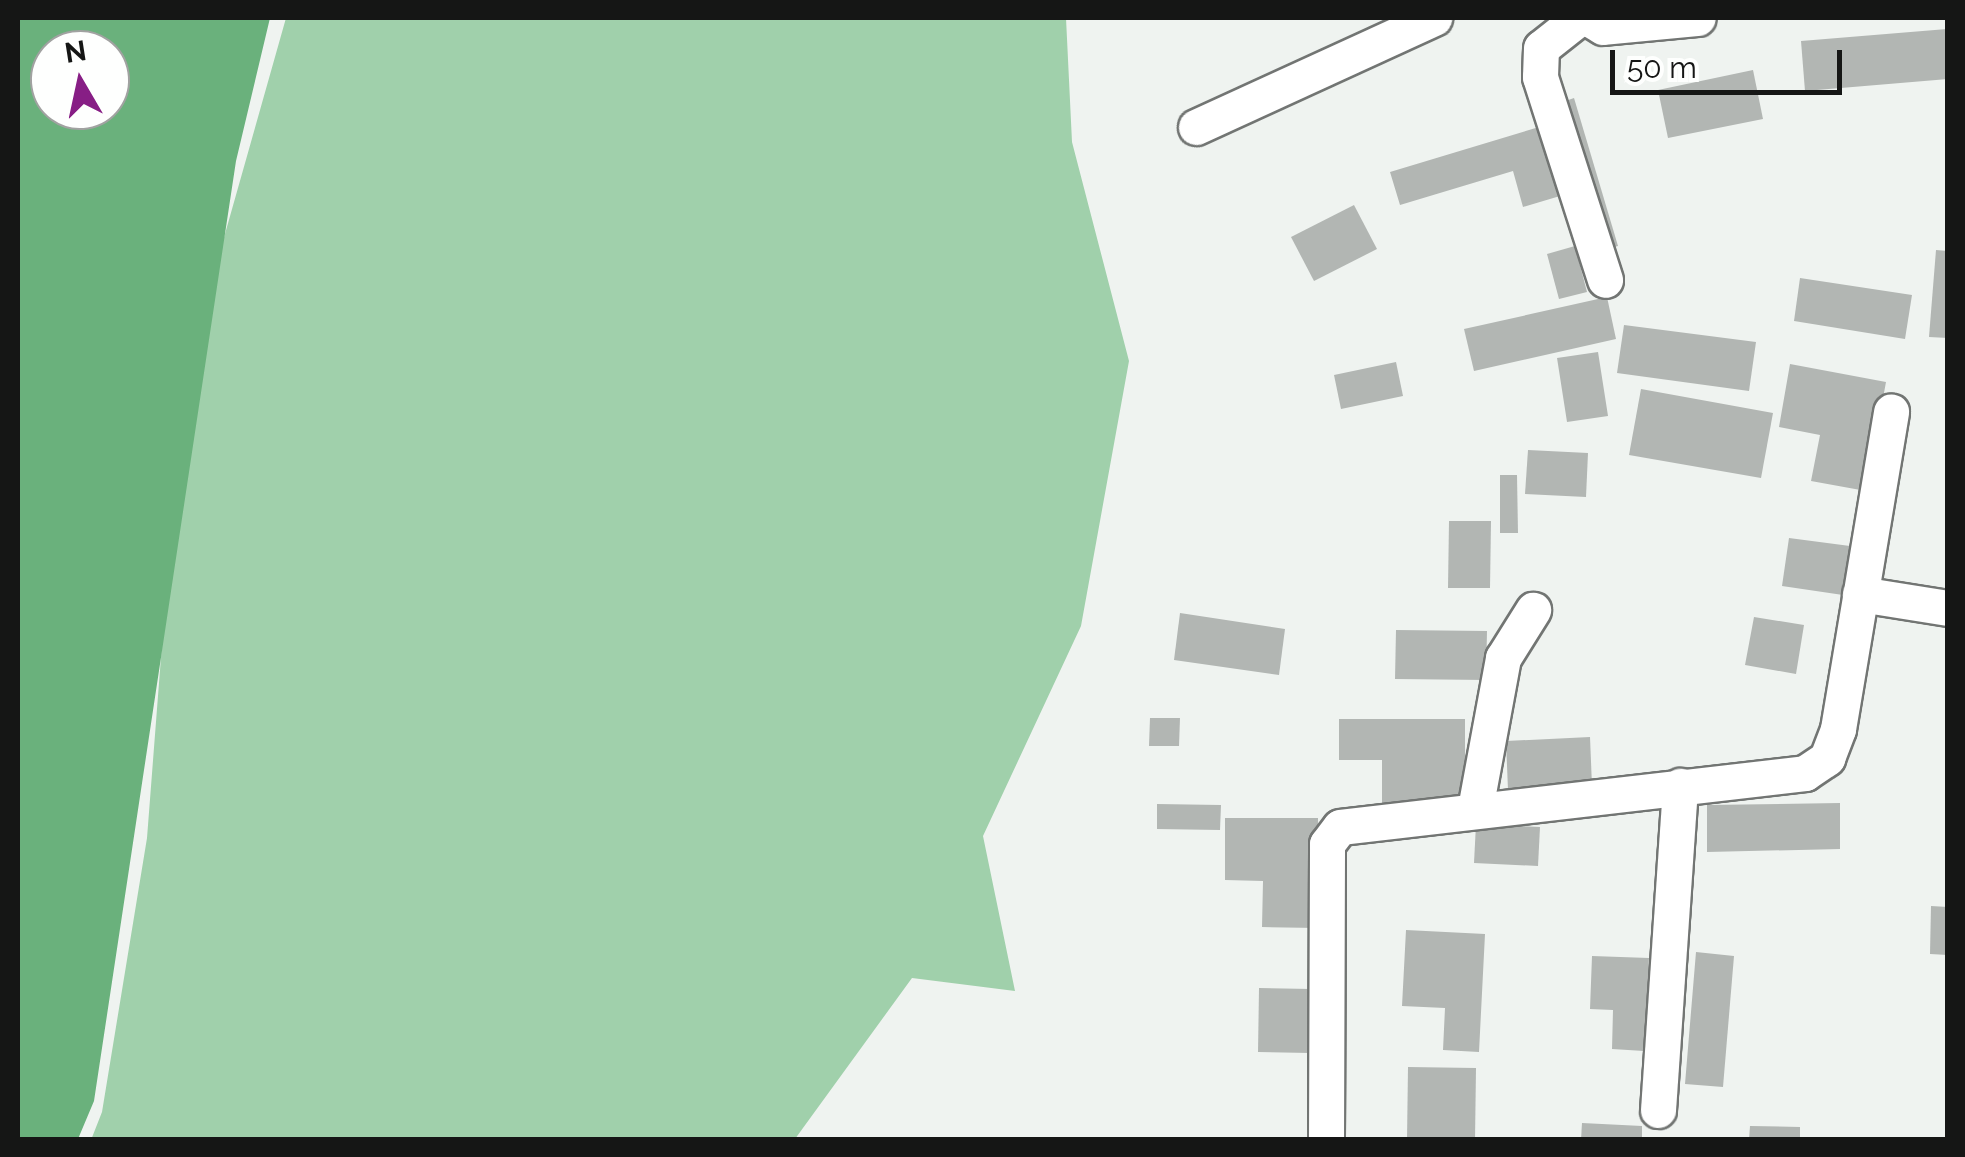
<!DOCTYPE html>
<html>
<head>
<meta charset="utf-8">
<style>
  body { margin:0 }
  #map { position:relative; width:1965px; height:1157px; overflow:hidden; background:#eff3f0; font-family:Raleway,sans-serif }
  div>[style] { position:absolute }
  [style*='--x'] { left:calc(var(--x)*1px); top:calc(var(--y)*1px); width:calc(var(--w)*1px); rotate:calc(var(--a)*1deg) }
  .green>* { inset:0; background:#a0d0ab }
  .water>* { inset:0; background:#6ab17c }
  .building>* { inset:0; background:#b2b6b3 }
  .roads { filter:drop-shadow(2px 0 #727573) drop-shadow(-2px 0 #727573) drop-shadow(0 2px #727573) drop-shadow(0 -2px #727573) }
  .minor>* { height:35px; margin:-17.5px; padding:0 17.5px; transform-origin:17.5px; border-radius:17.5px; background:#fff }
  span { translate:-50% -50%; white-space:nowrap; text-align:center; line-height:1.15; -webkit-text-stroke:8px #fefffe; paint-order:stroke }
  .frame { position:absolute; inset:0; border:20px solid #151615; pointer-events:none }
  .north { position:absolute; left:30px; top:30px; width:100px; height:100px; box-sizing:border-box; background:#fefffe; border:2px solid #a1a2a1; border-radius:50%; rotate:351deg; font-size:28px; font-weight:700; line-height:40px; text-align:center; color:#151615 }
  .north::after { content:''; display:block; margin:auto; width:35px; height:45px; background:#871e85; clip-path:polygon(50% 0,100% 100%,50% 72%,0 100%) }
  .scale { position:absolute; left:1610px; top:50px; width:232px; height:45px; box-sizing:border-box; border:5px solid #151615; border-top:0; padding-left:12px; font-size:30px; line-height:35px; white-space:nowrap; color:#151615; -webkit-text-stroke:8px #fefffe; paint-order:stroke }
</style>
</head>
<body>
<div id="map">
  <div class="green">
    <i style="clip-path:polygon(286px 18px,1066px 18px,1072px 142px,1129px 361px,1081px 626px,983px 836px,1015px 991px,912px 978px,795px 1139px,91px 1140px,102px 1112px,147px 838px,182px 386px)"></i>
  </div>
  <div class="water">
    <i style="clip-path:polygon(evenodd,18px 18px,270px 18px,236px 161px,94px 1101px,78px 1139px,18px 1139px,18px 18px,50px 50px,110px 50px,110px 110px,50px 110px,50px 50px)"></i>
  </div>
  <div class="building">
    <i style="clip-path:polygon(1947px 29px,1948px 79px,1805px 91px,1801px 41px)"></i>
    <i style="clip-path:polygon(1753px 70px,1763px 119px,1668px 138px,1658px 90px)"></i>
    <i style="clip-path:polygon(1574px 98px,1618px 246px,1600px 251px,1557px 104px)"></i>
    <i style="clip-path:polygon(1539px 127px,1560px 196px,1523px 207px,1513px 171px,1400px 205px,1390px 172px)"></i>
    <i style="clip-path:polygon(1354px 205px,1377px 249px,1314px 281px,1291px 237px)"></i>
    <i style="clip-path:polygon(1575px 246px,1587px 292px,1559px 299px,1547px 254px)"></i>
    <i style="clip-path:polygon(1936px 250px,1948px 251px,1948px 338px,1929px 337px)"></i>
    <i style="clip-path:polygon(1800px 278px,1912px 295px,1905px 339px,1794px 321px)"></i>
    <i style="clip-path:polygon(1607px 297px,1616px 339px,1474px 371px,1464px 329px)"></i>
    <i style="clip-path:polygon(1624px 325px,1756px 342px,1749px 391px,1617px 373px)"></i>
    <i style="clip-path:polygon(1598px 352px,1608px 416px,1567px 422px,1557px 358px)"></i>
    <i style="clip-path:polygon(1396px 362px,1403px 396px,1341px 409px,1334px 375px)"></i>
    <i style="clip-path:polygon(1790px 364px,1886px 382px,1866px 491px,1811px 481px,1820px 435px,1779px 427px)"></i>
    <i style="clip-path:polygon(1641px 389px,1773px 413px,1761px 478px,1629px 455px)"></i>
    <i style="clip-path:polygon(1528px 450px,1588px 453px,1586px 497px,1525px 494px)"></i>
    <i style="clip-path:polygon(1500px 475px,1517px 475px,1518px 533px,1500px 533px)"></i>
    <i style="clip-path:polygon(1449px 521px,1491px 521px,1490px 588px,1448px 588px)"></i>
    <i style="clip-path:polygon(1789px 538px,1850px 546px,1843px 595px,1782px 586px)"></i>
    <i style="clip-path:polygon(1180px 613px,1285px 629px,1279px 675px,1174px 660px)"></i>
    <i style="clip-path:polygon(1754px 617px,1804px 625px,1796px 674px,1745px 665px)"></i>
    <i style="clip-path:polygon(1396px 630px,1487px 631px,1486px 680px,1395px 679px)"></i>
    <i style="clip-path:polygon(1150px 718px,1180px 718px,1179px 746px,1149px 746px)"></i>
    <i style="clip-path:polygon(1339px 719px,1465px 719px,1465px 803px,1382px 803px,1382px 760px,1339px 760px)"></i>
    <i style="clip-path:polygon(1590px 737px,1592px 786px,1508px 790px,1506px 741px)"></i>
    <i style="clip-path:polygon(1840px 803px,1840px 849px,1707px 852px,1707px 805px)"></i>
    <i style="clip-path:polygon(1157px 804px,1221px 805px,1220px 830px,1157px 829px)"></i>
    <i style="clip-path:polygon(1225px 818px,1318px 818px,1317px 928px,1262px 927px,1263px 881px,1225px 880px)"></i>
    <i style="clip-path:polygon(1476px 824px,1540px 827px,1538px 866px,1474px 863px)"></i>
    <i style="clip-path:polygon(1931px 906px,1948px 907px,1948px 955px,1930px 954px)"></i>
    <i style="clip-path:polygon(1406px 930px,1485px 934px,1479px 1052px,1443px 1050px,1445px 1008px,1402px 1006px)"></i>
    <i style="clip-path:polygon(1696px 952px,1734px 956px,1723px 1087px,1685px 1084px)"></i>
    <i style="clip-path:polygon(1592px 956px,1649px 958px,1644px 1051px,1612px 1049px,1613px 1010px,1590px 1009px)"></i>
    <i style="clip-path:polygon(1259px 988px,1311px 989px,1310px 1053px,1258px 1052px)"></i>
    <i style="clip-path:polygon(1408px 1067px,1476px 1068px,1475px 1140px,1407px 1140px)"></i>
    <i style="clip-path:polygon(1582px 1123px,1642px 1126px,1642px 1140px,1581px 1140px)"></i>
    <i style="clip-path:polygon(1750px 1126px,1800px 1127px,1800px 1140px,1749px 1140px)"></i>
  </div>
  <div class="roads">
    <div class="minor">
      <i style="--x:1579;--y:18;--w:48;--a:141.7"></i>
      <i style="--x:1541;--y:48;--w:29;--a:92"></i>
      <i style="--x:1540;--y:77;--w:213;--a:72.2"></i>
      <i style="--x:1588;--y:18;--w:17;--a:31"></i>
      <i style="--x:1603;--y:27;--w:95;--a:-5.4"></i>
      <i style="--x:1196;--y:127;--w:262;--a:-24.6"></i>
      <i style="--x:1860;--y:594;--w:89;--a:9"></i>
      <i style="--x:1475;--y:809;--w:154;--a:-79.5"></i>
      <i style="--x:1503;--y:658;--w:57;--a:-58"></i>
      <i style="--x:1658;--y:1110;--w:325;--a:-86.1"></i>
      <i style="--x:1326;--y:1140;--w:296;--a:-89.8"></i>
      <i style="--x:1327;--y:844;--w:21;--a:-53"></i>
      <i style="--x:1340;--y:827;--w:468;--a:-6.6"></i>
      <i style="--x:1805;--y:773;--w:27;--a:-34"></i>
      <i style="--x:1827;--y:758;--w:31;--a:-69"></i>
      <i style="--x:1838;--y:729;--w:322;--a:-80.5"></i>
    </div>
  </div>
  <div class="frame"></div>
  <div class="north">N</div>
  <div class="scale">50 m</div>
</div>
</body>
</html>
